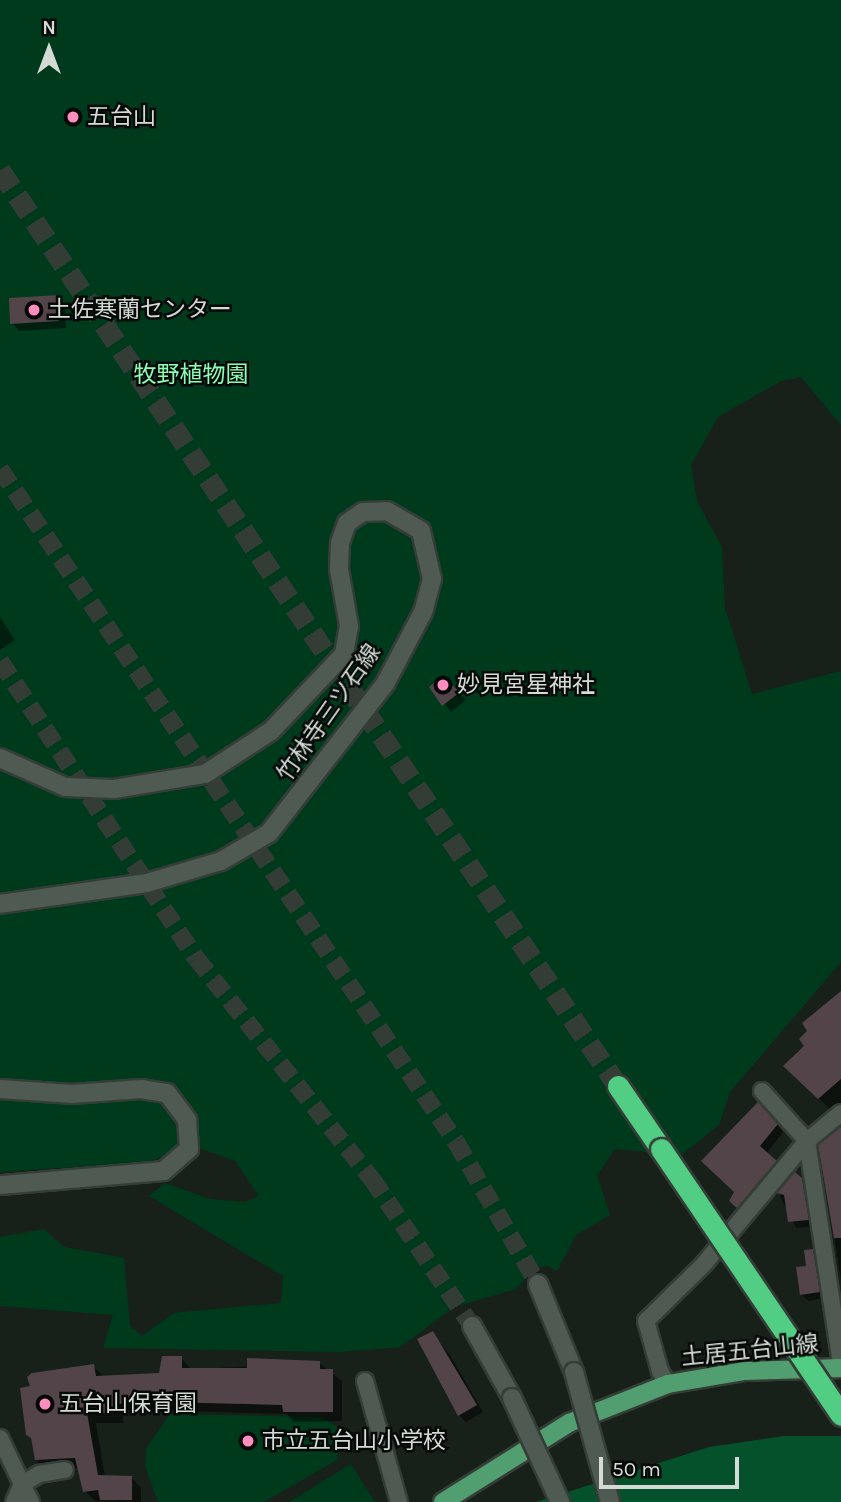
<!DOCTYPE html>
<html>
<head>
<meta charset="utf-8">
<style>
  body { margin:0 }
  #map { position:relative; width:841px; height:1502px; overflow:hidden; background:#17211a; font-family:Karla,"Noto Sans JP",sans-serif }
  div>[style] { position:absolute }
  [style*='--x'] { left:calc(var(--x)*1px); top:calc(var(--y)*1px); width:calc(var(--w)*1px); rotate:calc(var(--a)*1deg) }
  .green>* { inset:0; background:#003a1d }
  .water>* { inset:0; background:#04512b }
  .shadow>* { inset:0; background:#0007 }
  .building>* { inset:0; background:#524449 }
  .secondary-tunnel>* { height:18px; margin-top:-9px; transform-origin:0; background:repeating-linear-gradient(90deg,#333d36 0 18px,transparent 0 27px) }
  .highway-tunnel>* { height:21px; margin-top:-10.5px; transform-origin:0; background:repeating-linear-gradient(90deg,#333d36 0 21px,transparent 0 31px) }
  .roads { filter:drop-shadow(2px 0 #353d37) drop-shadow(-2px 0 #353d37) drop-shadow(0 2px #353d37) drop-shadow(0 -2px #353d37) }
  .street>* { height:16px; margin:-8px; padding:0 8px; transform-origin:8px; border-radius:8px; background:#4f5b52 }
  .secondary>* { height:18px; margin:-9px; padding:0 9px; transform-origin:9px; border-radius:9px; background:#4f5b52 }
  .primary>* { height:18px; margin:-9px; padding:0 9px; transform-origin:9px; border-radius:9px; background:#519f70 }
  .highway>* { height:21px; margin:-10.5px; padding:0 10.5px; transform-origin:10.5px; border-radius:10.5px; background:#52cd84 }
  .bridges { filter:drop-shadow(2px 0 #353d37) drop-shadow(-2px 0 #353d37) drop-shadow(0 2px #353d37) drop-shadow(0 -2px #353d37) }
  .secondary-bridge>* { height:18px; margin:-9px; padding:0 9px; transform-origin:9px; border-radius:9px; background:#4f5b52 }
  .highway-bridge>* { height:21px; margin:-10.5px; padding:0 10.5px; transform-origin:10.5px; border-radius:10.5px; background:#52cd84 }
  .dots>* { width:19px; height:19px; translate:-50% -50%; box-sizing:border-box; border:4px solid #060907; border-radius:50% }
  span { translate:-50% -50%; white-space:nowrap; text-align:center; line-height:1.15; -webkit-text-stroke:5px #060907; paint-order:stroke }
  .poi-label { font-size:23px; color:#d4dbd5 }
  .left { translate:0 -50%; text-align:left }
  .park-label { font-size:23px; color:#8bfeb4 }
  .street-label { font-size:23px; color:#d4dbd5 }
  .north { position:absolute; left:14px; top:14px; width:70px; height:70px; -webkit-text-stroke:5px #060907; paint-order:stroke; rotate:0deg; font-size:19px; font-weight:700; line-height:28px; text-align:center; color:#d4dbd5 }
  .north::after { content:''; display:block; margin:auto; width:24px; height:32px; background:#d4dbd5; clip-path:polygon(50% 0,100% 100%,50% 72%,0 100%) }
  .scale { position:absolute; left:599px; top:1457px; width:140px; height:32px; box-sizing:border-box; border:4px solid #d4dbd5; border-top:0; padding-left:9px; font-size:21px; line-height:24px; white-space:nowrap; color:#d4dbd5; -webkit-text-stroke:5px #060907; paint-order:stroke }
</style>
</head>
<body>
<div id="map">
  <div class="green">
    <i style="clip-path:polygon(0 0,841px 0,841px 425px,801px 377px,781px 381px,718px 417px,691px 465px,697px 501px,722px 547px,725px 608px,752px 694px,841px 671px,841px 962px,730px 1092px,719px 1125px,681px 1155px,615px 1149px,597px 1175px,610px 1215px,576px 1235px,557px 1271px,548px 1266px,534px 1268px,516px 1289px,454px 1307px,400px 1347px,340px 1352px,103px 1348px,113px 1315px,0 1306px,0 1237px,44px 1229px,64px 1247px,124px 1258px,130px 1326px,142px 1336px,174px 1313px,281px 1303px,283px 1276px,149px 1196px,165px 1183px,210px 1199px,245px 1202px,259px 1196px,235px 1161px,191px 1145px,148px 1162px,0 1172px)"></i>
    <i style="clip-path:polygon(170px 1414px,321px 1417px,336px 1426px,341px 1435px,337px 1460px,264px 1502px,158px 1502px,145px 1466px,146px 1449px)"></i>
    <i style="clip-path:polygon(351px 1464px,375px 1502px,289px 1502px)"></i>
  </div>
  <div class="water">
    <i style="clip-path:polygon(784px 1436px,841px 1436px,841px 1502px,536px 1502px,709px 1447px)"></i>
  </div>
  <div class="shadow">
    <i style="clip-path:polygon(57px 297px,65px 305px,66px 328px,19px 331px,12px 323px)"></i>
    <i style="clip-path:polygon(0 617px,15px 640px,0 650px)"></i>
    <i style="clip-path:polygon(442px 678px,466px 700px,451px 712px,432px 687px)"></i>
    <i style="clip-path:polygon(841px 992px,841px 1112px,836px 1115px,786px 1066px,806px 1046px)"></i>
    <i style="clip-path:polygon(765px 1111px,783px 1132px,766px 1154px,782px 1169px,745px 1213px,731px 1201px)"></i>
    <i style="clip-path:polygon(841px 1129px,841px 1281px,820px 1146px)"></i>
    <i style="clip-path:polygon(795px 1174px,808px 1186px,814px 1226px,796px 1228px,780px 1196px)"></i>
    <i style="clip-path:polygon(812px 1251px,819px 1257px,825px 1298px,808px 1301px,801px 1294px)"></i>
    <i style="clip-path:polygon(432px 1333px,450px 1355px,483px 1412px,466px 1422px,459px 1415px)"></i>
    <i style="clip-path:polygon(181px 1358px,191px 1369px,319px 1363px,342px 1381px,342px 1421px,294px 1422px,287px 1414px,171px 1411px,123px 1413px,123px 1423px,96px 1423px,105px 1477px,131px 1477px,141px 1488px,141px 1502px,95px 1501px,85px 1491px,79px 1468px,48px 1473px,38px 1463px,22px 1389px,93px 1366px,103px 1376px,160px 1375px)"></i>
  </div>
  <div class="building">
    <i style="clip-path:polygon(58px 295px,59px 321px,10px 324px,9px 298px)"></i>
    <i style="clip-path:polygon(442px 676px,460px 692px,442px 706px,429px 687px)"></i>
    <i style="clip-path:polygon(841px 991px,841px 1079px,818px 1099px,783px 1066px,804px 1046px,799px 1039px,807px 1031px,802px 1023px)"></i>
    <i style="clip-path:polygon(758px 1102px,778px 1124px,760px 1146px,777px 1161px,737px 1208px,729px 1201px,734px 1192px,701px 1161px)"></i>
    <i style="clip-path:polygon(841px 1127px,841px 1238px,834px 1238px,818px 1145px)"></i>
    <i style="clip-path:polygon(795px 1172px,802px 1178px,809px 1220px,788px 1222px,784px 1195px,777px 1193px)"></i>
    <i style="clip-path:polygon(813px 1249px,820px 1292px,800px 1295px,796px 1267px,806px 1266px,804px 1250px)"></i>
    <i style="clip-path:polygon(433px 1331px,477px 1405px,458px 1416px,417px 1339px)"></i>
    <i style="clip-path:polygon(162px 1356px,182px 1356px,182px 1368px,247px 1368px,247px 1358px,320px 1361px,320px 1369px,333px 1369px,333px 1412px,283px 1412px,282px 1405px,160px 1402px,114px 1404px,114px 1413px,87px 1413px,98px 1475px,132px 1476px,132px 1500px,100px 1500px,98px 1490px,83px 1492px,75px 1458px,35px 1460px,31px 1438px,26px 1435px,20px 1388px,30px 1386px,27px 1377px,32px 1373px,94px 1364px,96px 1376px,159px 1373px)"></i>
  </div>
  <div class="secondary-tunnel">
    <i style="--x:0;--y:469;--w:813;--a:55.88"></i>
    <i style="--x:456;--y:1142;--w:164;--a:60"></i>
    <i style="--x:0;--y:661;--w:356;--a:56.6"></i>
    <i style="--x:196;--y:958;--w:283;--a:51.5"></i>
    <i style="--x:372;--y:1179;--w:178;--a:55.8"></i>
  </div>
  <div class="highway-tunnel">
    <i style="--x:0;--y:170;--w:1105;--a:55.99"></i>
  </div>
  <div class="roads">
    <div class="street">
      <i style="--x:762;--y:1091;--w:67;--a:48"></i>
      <i style="--x:807;--y:1141;--w:224;--a:81.3"></i>
      <i style="--x:365;--y:1381;--w:126;--a:74.3"></i>
      <i style="--x:668;--y:1384;--w:15;--a:-122"></i>
      <i style="--x:660;--y:1371;--w:52;--a:-105.6"></i>
      <i style="--x:646;--y:1321;--w:81;--a:-44.5"></i>
      <i style="--x:704;--y:1264;--w:160;--a:-50.1"></i>
      <i style="--x:807;--y:1141;--w:44;--a:-39.5"></i>
      <i style="--x:0;--y:1438;--w:51;--a:64.4"></i>
      <i style="--x:22;--y:1484;--w:20;--a:114"></i>
      <i style="--x:31;--y:1502;--w:20;--a:-117"></i>
      <i style="--x:22;--y:1484;--w:20;--a:-30"></i>
      <i style="--x:39;--y:1474;--w:26;--a:-9"></i>
    </div>
    <div class="secondary">
      <i style="--x:0;--y:758;--w:71;--a:24"></i>
      <i style="--x:65;--y:787;--w:49;--a:2.3"></i>
      <i style="--x:114;--y:789;--w:92;--a:-9.4"></i>
      <i style="--x:205;--y:774;--w:79;--a:-33.1"></i>
      <i style="--x:271;--y:731;--w:106;--a:-46.5"></i>
      <i style="--x:344;--y:654;--w:28;--a:-80"></i>
      <i style="--x:349;--y:626;--w:58;--a:-100"></i>
      <i style="--x:339;--y:569;--w:26;--a:-88"></i>
      <i style="--x:340;--y:543;--w:21;--a:-71"></i>
      <i style="--x:347;--y:523;--w:19;--a:-35"></i>
      <i style="--x:363;--y:512;--w:24;--a:-2"></i>
      <i style="--x:387;--y:511;--w:39;--a:30"></i>
      <i style="--x:421;--y:531;--w:49;--a:77.1"></i>
      <i style="--x:432;--y:579;--w:34;--a:105"></i>
      <i style="--x:423;--y:612;--w:81;--a:117.8"></i>
      <i style="--x:385;--y:684;--w:189;--a:127.9"></i>
      <i style="--x:269;--y:833;--w:56;--a:149.7"></i>
      <i style="--x:221;--y:861;--w:77;--a:163.4"></i>
      <i style="--x:147;--y:883;--w:148;--a:171.9"></i>
      <i style="--x:0;--y:1089;--w:72;--a:4"></i>
      <i style="--x:72;--y:1094;--w:69;--a:-4.1"></i>
      <i style="--x:141;--y:1089;--w:26;--a:9"></i>
      <i style="--x:167;--y:1093;--w:34;--a:53"></i>
      <i style="--x:187;--y:1120;--w:29;--a:86"></i>
      <i style="--x:189;--y:1149;--w:33;--a:139"></i>
      <i style="--x:164;--y:1171;--w:165;--a:175.1"></i>
      <i style="--x:538;--y:1284;--w:95;--a:67.8"></i>
      <i style="--x:472;--y:1326;--w:82;--a:60.9"></i>
    </div>
    <div class="primary">
      <i style="--x:443;--y:1502;--w:149;--a:-32.1"></i>
      <i style="--x:569;--y:1423;--w:106;--a:-21.5"></i>
      <i style="--x:668;--y:1384;--w:78;--a:-9.6"></i>
      <i style="--x:745;--y:1371;--w:96;--a:-1.8"></i>
    </div>
    <div class="highway">
      <i style="--x:618;--y:1086;--w:76;--a:55.7"></i>
    </div>
  </div>
  <div class="bridges">
    <div class="secondary-bridge">
      <i style="--x:574;--y:1372;--w:135;--a:74.5"></i>
      <i style="--x:512;--y:1398;--w:115;--a:65.2"></i>
    </div>
    <div class="highway-bridge">
      <i style="--x:661;--y:1149;--w:321;--a:55.9"></i>
    </div>
  </div>
  <div class="dots">
    <i style="left:73px;top:117px;background:#fe8ebd"></i>
    <i style="left:34px;top:310px;background:#fe8ebd"></i>
    <i style="left:443px;top:685px;background:#fe8ebd"></i>
    <i style="left:45px;top:1404px;background:#fe8ebd"></i>
    <i style="left:248px;top:1441px;background:#fe8ebd"></i>
  </div>
  <div class="poi-label">
    <span class="left" style="left:87px;top:117px">五台山</span>
    <span class="left" style="left:48px;top:310px">土佐寒蘭センター</span>
    <span class="left" style="left:457px;top:685px">妙見宮星神社</span>
    <span class="left" style="left:59px;top:1404px">五台山保育園</span>
    <span class="left" style="left:262px;top:1441px">市立五台山小学校</span>
  </div>
  <div class="park-label">
    <span style="left:191px;top:375px">牧野植物園</span>
  </div>
  <div class="street-label">
    <span style="left:329px;top:713px;rotate:-55deg">竹林寺三ツ石線</span>
    <span style="left:750px;top:1351px;rotate:-6deg">土居五台山線</span>
  </div>
  <div class="north">N</div>
  <div class="scale">50 m</div>
</div>
</body>
</html>
